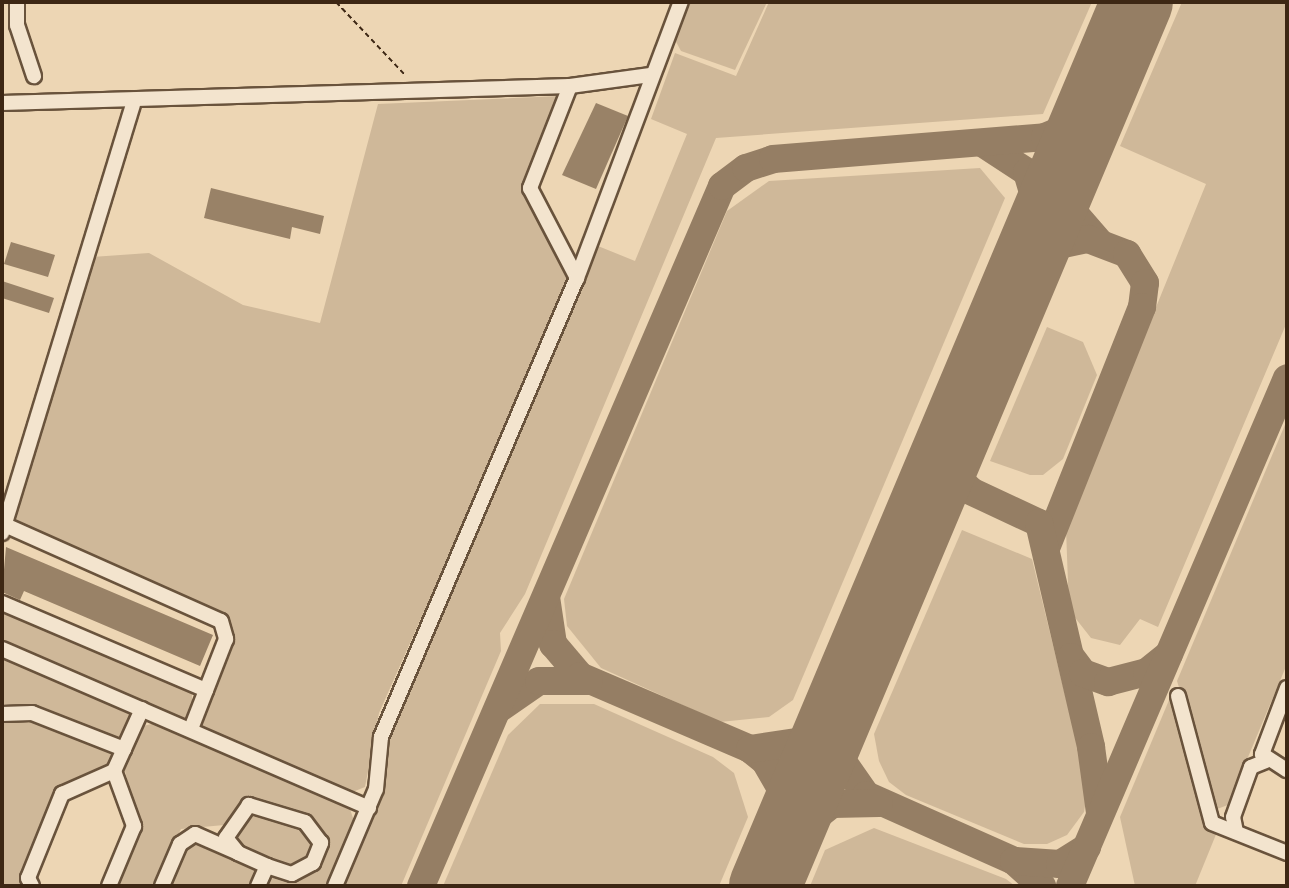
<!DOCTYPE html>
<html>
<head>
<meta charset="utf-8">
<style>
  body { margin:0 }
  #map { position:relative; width:1289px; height:888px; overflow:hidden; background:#edd6b4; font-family:Alegreya,serif }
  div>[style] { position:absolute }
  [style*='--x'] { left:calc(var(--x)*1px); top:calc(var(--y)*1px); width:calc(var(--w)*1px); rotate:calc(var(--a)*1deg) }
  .green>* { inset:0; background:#cfb899 }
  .taxiway>* { height:28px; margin:-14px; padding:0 14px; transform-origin:14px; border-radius:14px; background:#957e64 }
  .runway>* { height:72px; margin:-36px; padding:0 36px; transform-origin:36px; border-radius:36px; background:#957e64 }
  .building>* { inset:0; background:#998267 }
  .path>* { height:2px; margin-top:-1px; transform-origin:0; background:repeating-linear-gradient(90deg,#3d2714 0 5px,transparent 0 8.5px) }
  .roads { filter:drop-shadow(2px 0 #69533c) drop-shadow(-2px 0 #69533c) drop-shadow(0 2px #69533c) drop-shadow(0 -2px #69533c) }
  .minor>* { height:14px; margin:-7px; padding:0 7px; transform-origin:7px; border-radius:7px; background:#f3e4ce }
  span { translate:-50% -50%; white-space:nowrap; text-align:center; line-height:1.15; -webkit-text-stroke:6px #f3e4ce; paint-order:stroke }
  .frame { position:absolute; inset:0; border:4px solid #3d2714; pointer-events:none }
</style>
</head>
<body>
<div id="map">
  <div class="green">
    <i style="clip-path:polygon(689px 2px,767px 2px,735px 70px,681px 51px,674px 38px)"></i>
    <i style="clip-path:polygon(769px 2px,1092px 2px,1043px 114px,716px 138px,525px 594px,500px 633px,501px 651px,401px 886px,342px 886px,384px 789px,385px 747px,598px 246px,635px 261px,687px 134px,651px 119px,675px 53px,736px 76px)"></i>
    <i style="clip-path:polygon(1182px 2px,1287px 2px,1287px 322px,1158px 627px,1140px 619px,1120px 645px,1091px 638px,1069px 610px,1066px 529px,1206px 184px,1120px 146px)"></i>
    <i style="clip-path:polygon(561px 96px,523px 193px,568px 268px,569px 285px,379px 713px,365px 787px,350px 793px,202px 727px,231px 639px,232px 627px,218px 610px,13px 523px,92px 257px,149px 253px,243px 305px,320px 323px,378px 104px)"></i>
    <i style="clip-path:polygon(980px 168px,1005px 198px,793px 700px,769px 717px,720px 722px,601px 668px,567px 626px,564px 599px,727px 211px,769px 181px)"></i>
    <i style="clip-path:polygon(1047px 327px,1083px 342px,1097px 375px,1063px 459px,1043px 475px,1030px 475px,990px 461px)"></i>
    <i style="clip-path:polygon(1287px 420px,1287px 664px,1228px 805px,1217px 809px,1177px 681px)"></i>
    <i style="clip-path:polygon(962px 530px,1032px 559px,1088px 789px,1084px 812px,1067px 835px,1047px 844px,1024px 844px,906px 795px,889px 782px,879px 761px,874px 734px)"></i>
    <i style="clip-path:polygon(2px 607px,192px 690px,192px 714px,181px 720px,2px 646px)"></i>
    <i style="clip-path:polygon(2px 656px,133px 716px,113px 764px,65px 787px,24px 886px,2px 886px)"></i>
    <i style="clip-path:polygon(1172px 693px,1217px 832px,1195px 886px,1135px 886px,1120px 817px)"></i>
    <i style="clip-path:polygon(540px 704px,594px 704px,713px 757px,734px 773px,748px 817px,719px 886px,443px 886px,508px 735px)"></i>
    <i style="clip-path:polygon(160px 722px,348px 803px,355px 824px,328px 886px,261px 886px,277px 875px,303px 879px,323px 852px,315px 824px,246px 799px,224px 825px,181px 829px,152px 886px,115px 886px,140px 831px,124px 767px,143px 726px)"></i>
    <i style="clip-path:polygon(246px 811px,308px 830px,315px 840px,310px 862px,292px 869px,243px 849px,234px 834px)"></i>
    <i style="clip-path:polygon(874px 828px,1006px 879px,1015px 886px,810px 886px,825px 850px)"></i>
    <i style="clip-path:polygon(195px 841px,252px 863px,258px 876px,254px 886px,166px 886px,182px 847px)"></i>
  </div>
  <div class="taxiway">
    <i style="--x:984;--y:144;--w:51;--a:33.1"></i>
    <i style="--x:1027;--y:172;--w:56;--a:73.5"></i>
    <i style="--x:1066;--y:170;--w:44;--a:79.5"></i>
    <i style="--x:1074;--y:213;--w:37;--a:49"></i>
    <i style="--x:1022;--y:274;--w:43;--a:-41.2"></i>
    <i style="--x:1054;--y:246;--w:35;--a:-12"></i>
    <i style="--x:1088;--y:239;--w:42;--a:21"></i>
    <i style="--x:1127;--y:254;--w:34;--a:58"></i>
    <i style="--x:1145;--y:283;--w:24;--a:97"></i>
    <i style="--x:1142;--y:307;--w:259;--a:111.7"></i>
    <i style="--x:949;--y:449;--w:26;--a:79"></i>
    <i style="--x:954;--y:475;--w:22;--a:43"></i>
    <i style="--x:928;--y:500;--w:18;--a:-34"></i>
    <i style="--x:943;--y:490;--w:21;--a:-5"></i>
    <i style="--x:964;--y:488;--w:83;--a:25"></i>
    <i style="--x:1039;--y:523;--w:230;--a:76.9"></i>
    <i style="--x:1091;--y:747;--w:67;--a:82.2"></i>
    <i style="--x:546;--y:597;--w:48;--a:81.5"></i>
    <i style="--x:553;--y:644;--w:42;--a:49.8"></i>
    <i style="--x:580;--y:676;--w:185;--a:23.2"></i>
    <i style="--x:750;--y:749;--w:19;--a:39"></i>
    <i style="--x:765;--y:761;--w:38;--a:60"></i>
    <i style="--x:784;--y:794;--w:49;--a:91.2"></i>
    <i style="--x:1071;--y:657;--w:20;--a:53"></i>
    <i style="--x:1083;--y:673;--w:27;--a:20"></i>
    <i style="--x:1108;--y:682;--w:40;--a:-14.4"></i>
    <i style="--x:1147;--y:672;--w:28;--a:-39"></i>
    <i style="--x:500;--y:708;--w:47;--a:-34.7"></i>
    <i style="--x:539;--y:681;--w:50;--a:0"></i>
    <i style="--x:839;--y:710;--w:52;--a:85.6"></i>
    <i style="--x:843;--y:762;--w:40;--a:55.1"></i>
    <i style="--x:866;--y:795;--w:162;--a:24"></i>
    <i style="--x:1014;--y:861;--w:38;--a:42"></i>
    <i style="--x:750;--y:749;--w:55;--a:-8.4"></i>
    <i style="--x:804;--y:741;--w:47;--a:-41.5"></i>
    <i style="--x:783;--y:843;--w:63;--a:-38.5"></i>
    <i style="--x:832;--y:804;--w:47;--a:-1.2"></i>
    <i style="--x:1014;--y:861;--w:46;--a:3.7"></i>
    <i style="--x:1060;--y:864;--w:32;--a:-32"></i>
    <i style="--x:421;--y:886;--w:762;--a:-66.73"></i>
    <i style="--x:722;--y:186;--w:30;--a:-37"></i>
    <i style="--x:746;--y:168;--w:28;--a:-18"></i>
    <i style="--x:773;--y:159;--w:273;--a:-4.6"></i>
    <i style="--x:1045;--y:137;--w:30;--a:-23"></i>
    <i style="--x:1073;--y:125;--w:30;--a:-45"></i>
    <i style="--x:1070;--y:886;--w:552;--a:-66.87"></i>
  </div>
  <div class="runway">
    <i style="--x:765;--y:886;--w:959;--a:-67.18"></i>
  </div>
  <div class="building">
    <i style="clip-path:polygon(596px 103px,628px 116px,596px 189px,562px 175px)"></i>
    <i style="clip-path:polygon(211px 188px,324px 216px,320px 234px,292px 227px,290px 239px,204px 218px)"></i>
    <i style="clip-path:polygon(11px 242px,55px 255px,48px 277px,4px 264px)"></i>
    <i style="clip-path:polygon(2px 281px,54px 298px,49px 313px,2px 298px)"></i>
    <i style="clip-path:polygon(6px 547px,213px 635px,200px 666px,24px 591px,20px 600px,2px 592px)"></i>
  </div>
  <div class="path">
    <i style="--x:336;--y:2;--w:102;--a:46.6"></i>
  </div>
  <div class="roads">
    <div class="minor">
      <i style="--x:17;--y:2;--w:23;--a:90"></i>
      <i style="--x:17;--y:25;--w:54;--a:71.6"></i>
      <i style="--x:570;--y:86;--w:110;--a:111.4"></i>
      <i style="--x:530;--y:188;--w:102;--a:62.4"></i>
      <i style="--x:2;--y:103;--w:568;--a:-1.71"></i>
      <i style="--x:570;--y:86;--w:81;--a:-7.8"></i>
      <i style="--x:5;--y:525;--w:236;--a:24"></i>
      <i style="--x:221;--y:621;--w:19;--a:74"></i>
      <i style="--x:226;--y:639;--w:97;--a:111.3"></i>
      <i style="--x:2;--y:533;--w:453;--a:-73"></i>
      <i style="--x:2;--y:603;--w:222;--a:23.1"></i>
      <i style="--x:2;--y:649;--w:400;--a:23.4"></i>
      <i style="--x:1287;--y:688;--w:71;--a:110.7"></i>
      <i style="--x:1262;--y:754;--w:30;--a:33"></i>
      <i style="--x:1178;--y:696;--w:131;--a:75"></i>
      <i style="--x:1212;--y:823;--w:81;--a:21.8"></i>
      <i style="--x:2;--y:714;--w:30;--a:-2"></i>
      <i style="--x:32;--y:713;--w:99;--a:21.4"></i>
      <i style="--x:114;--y:771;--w:68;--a:-65.7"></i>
      <i style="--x:1236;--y:832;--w:15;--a:-101"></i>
      <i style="--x:1233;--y:817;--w:53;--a:-70.2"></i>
      <i style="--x:1251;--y:767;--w:16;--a:-22"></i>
      <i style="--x:32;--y:886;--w:9;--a:-117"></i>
      <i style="--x:28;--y:878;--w:91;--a:-68"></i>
      <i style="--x:62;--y:794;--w:57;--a:-23.9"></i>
      <i style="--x:114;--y:771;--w:59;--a:70"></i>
      <i style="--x:134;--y:826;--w:65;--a:112.6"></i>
      <i style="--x:162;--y:886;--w:46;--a:-66.8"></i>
      <i style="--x:180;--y:844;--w:18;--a:-34"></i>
      <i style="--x:195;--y:834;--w:47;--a:23.8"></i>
      <i style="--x:238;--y:853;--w:32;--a:24"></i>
      <i style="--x:267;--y:866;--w:26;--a:18"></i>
      <i style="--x:292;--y:874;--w:24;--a:-28"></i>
      <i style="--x:313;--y:863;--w:22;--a:-68"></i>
      <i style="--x:321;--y:843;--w:26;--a:-127"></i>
      <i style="--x:305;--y:822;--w:59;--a:-163.1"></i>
      <i style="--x:249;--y:805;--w:40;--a:124.9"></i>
      <i style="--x:226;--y:838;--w:19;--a:51"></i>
      <i style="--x:258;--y:886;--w:22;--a:-66"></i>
      <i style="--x:335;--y:886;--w:105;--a:-67.1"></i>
      <i style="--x:376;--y:789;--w:52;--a:-84.5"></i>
      <i style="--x:381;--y:737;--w:499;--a:-66.9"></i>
      <i style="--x:577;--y:278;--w:295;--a:-69.4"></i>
    </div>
  </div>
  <div class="frame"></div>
</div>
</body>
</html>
